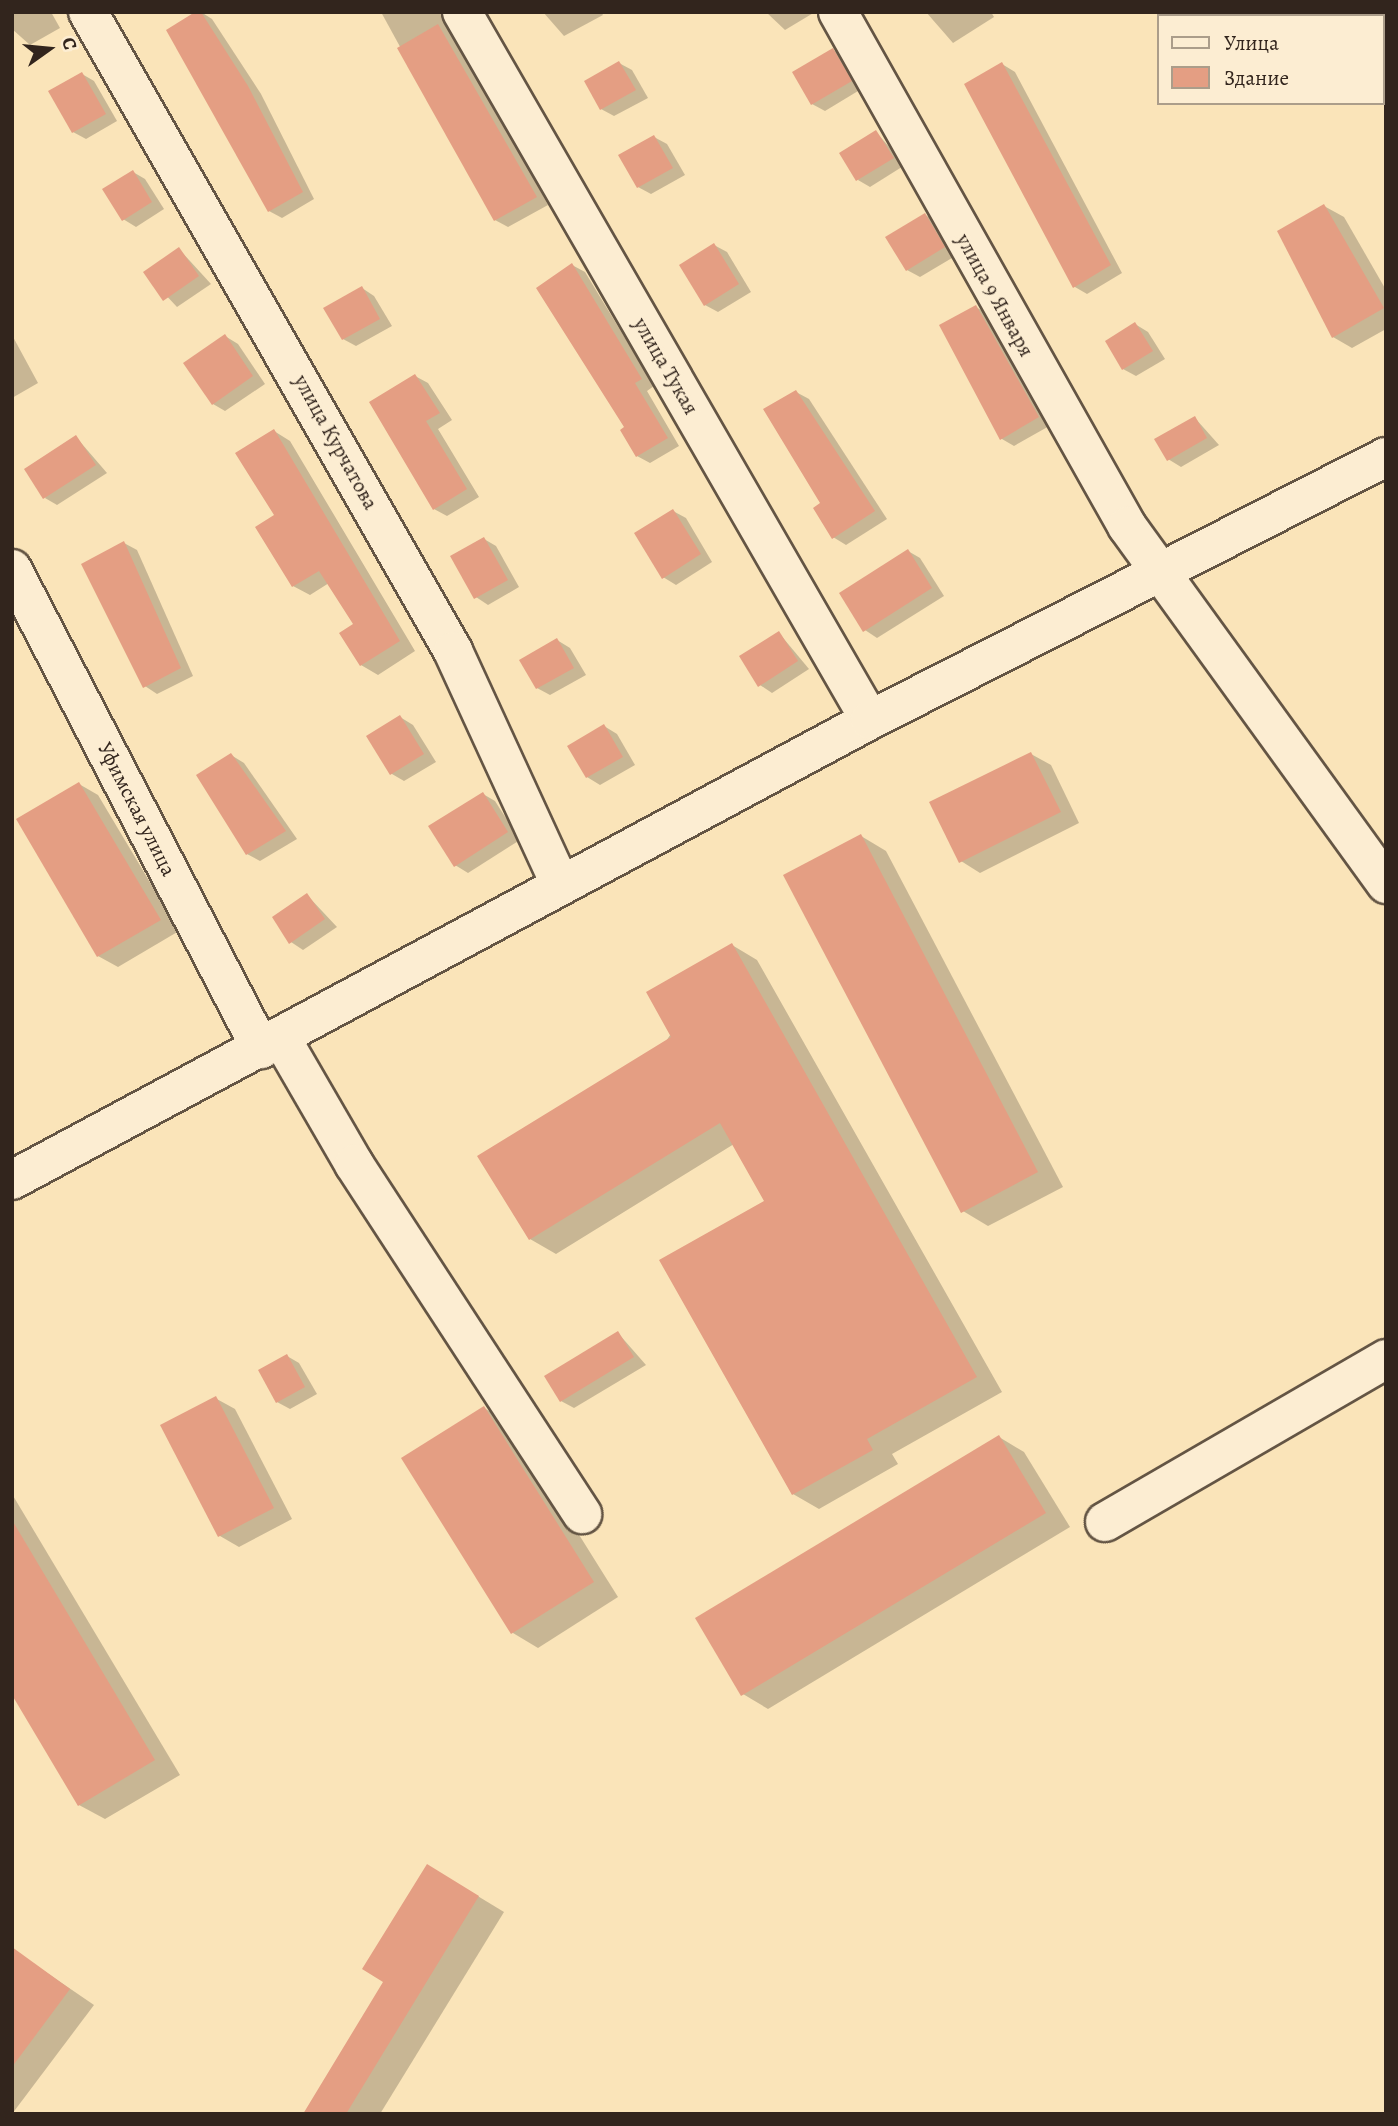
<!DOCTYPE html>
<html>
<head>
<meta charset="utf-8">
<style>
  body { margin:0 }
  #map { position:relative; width:1398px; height:2126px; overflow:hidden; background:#fae4b9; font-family:Alegreya,serif }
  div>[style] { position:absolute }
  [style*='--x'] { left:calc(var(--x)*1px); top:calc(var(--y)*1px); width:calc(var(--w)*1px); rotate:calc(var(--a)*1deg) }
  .shadow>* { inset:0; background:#0003 }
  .building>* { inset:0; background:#e49e83 }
  .roads { filter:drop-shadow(2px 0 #645544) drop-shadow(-2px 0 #645544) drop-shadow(0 2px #645544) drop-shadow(0 -2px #645544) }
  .minor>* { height:38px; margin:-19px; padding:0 19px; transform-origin:19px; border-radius:19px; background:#fcedd2 }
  span { translate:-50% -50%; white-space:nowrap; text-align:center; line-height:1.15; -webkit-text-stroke:6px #fcedd2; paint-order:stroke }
  .street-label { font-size:21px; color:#32251d }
  .frame { position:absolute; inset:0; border:14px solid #32251d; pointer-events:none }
  .legend { position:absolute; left:1157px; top:14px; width:228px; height:91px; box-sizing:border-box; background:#fcedd2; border:2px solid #ab9d8a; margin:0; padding:9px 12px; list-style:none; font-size:21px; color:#32251d }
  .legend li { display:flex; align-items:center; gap:14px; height:35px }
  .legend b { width:35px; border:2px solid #ab9d8a }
  .north { position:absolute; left:14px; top:14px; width:70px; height:70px; -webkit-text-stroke:5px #fcedd2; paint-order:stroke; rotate:75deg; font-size:19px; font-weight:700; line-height:28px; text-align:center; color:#32251d }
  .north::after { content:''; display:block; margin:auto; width:24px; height:32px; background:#32251d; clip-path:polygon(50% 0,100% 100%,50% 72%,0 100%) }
</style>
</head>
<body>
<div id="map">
  <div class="shadow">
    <i style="clip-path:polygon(12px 12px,51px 12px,60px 28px,30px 45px,12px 29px)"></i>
    <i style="clip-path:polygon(201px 12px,212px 19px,261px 94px,314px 199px,282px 218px,269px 211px)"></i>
    <i style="clip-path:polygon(381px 12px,444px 12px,548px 205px,508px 227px,495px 220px)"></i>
    <i style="clip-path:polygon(543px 12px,601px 12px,603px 15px,564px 36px)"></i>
    <i style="clip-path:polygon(766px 12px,815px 12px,785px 30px)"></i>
    <i style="clip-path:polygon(926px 12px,991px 12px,994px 17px,953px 43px)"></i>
    <i style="clip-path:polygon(1191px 12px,1273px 12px,1275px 16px,1193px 16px)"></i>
    <i style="clip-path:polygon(833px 50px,846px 57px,863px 88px,825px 111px,812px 104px)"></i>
    <i style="clip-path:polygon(619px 63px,632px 70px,648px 98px,614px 116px,601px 109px)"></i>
    <i style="clip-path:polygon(1002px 64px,1015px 72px,1122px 273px,1087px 294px,1075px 287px)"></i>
    <i style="clip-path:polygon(82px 74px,94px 81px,117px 121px,86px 139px,73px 132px)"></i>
    <i style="clip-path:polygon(876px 132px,905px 165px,870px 187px,858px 180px)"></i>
    <i style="clip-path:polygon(654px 137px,667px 144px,685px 175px,651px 194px,638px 187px)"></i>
    <i style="clip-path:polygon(133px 172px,145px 179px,164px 209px,136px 227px,123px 219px)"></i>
    <i style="clip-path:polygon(1324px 206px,1344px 217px,1386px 290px,1386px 329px,1352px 348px,1333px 337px)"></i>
    <i style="clip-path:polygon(925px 215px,938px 222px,957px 255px,920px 277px,907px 270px)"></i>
    <i style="clip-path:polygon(714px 245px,727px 252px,751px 292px,718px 312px,705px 305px)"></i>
    <i style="clip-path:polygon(179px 249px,211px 284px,177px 307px,145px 273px)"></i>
    <i style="clip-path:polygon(572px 265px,585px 272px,654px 386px,647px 391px,679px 446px,650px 463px,637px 456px)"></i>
    <i style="clip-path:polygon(362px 288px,374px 296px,392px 326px,356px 346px,343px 339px)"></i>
    <i style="clip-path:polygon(976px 307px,989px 315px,1051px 425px,1014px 446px,1002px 439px)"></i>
    <i style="clip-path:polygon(1135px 324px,1148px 332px,1165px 359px,1136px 376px,1123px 369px)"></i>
    <i style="clip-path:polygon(12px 335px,38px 383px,12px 398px)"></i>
    <i style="clip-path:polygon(225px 336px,238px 344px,265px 384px,225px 411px,213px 404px)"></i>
    <i style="clip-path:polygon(415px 376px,428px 383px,452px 420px,438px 429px,479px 497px,447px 516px,434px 509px)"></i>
    <i style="clip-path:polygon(796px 392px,809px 399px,887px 519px,846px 545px,833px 537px)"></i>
    <i style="clip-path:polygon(1195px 418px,1219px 445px,1181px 467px,1168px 459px)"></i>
    <i style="clip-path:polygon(274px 431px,290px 441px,415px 651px,378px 675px,361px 665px,356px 624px,329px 583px,310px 595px,293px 586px,276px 516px)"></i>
    <i style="clip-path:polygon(76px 437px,107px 473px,57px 505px,45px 498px)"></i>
    <i style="clip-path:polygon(673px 511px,686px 518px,712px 562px,676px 585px,663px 577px)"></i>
    <i style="clip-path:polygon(484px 539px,496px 546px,519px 587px,488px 605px,476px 597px)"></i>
    <i style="clip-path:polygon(124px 543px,137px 550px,193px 676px,157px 694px,145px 686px)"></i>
    <i style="clip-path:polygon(908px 551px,920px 558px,944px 596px,877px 638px,865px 630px)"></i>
    <i style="clip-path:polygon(779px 633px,809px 669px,772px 693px,760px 685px)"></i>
    <i style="clip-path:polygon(557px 640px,570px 648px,586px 675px,550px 695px,537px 688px)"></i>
    <i style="clip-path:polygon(400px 717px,413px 725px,436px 762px,404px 781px,392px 774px,369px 737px)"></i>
    <i style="clip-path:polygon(604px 726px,617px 734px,635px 765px,600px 785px,587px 777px)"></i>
    <i style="clip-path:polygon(1031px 754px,1051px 765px,1079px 823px,980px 873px,961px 861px)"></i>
    <i style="clip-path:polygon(231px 755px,244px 763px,297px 839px,260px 861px,247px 854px)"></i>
    <i style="clip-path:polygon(79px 784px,98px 795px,179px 931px,118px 967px,98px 956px)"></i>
    <i style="clip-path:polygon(483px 794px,495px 801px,520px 840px,468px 873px,455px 865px)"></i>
    <i style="clip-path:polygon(861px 836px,886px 851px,1063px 1187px,988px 1226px,963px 1211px)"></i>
    <i style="clip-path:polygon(307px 895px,337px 927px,303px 950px,291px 942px)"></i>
    <i style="clip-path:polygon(732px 945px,757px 960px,1002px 1392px,892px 1454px,898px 1464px,819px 1509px,793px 1494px,766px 1201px,734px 1144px,556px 1254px,530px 1239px)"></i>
    <i style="clip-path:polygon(618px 1333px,646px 1365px,574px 1408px,561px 1401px)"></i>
    <i style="clip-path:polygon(287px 1356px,299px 1363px,317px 1394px,290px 1409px,277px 1402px)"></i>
    <i style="clip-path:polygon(215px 1398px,235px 1409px,292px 1519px,239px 1547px,220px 1536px)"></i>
    <i style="clip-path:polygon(484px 1408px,509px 1423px,618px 1597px,538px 1648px,513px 1633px)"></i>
    <i style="clip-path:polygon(999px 1437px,1024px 1452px,1070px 1527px,768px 1709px,743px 1694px)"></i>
    <i style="clip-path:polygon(12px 1494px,180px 1775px,105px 1819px,79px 1805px,12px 1692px)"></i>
    <i style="clip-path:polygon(453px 1881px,504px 1912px,380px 2114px,305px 2114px)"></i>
    <i style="clip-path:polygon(15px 1951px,94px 2005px,12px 2114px,12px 1954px)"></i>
  </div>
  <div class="building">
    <i style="clip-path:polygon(195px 12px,201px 12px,248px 86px,303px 192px,268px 212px,166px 30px)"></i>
    <i style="clip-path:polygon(438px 24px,537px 197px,494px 221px,397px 48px)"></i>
    <i style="clip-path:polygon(833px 48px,852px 81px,811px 105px,792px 72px)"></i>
    <i style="clip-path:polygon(619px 61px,636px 90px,600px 110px,584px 81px)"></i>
    <i style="clip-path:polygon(1002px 62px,1111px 265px,1073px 288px,964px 84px)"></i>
    <i style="clip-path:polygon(82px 72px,106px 114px,72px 133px,48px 91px)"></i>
    <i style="clip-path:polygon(876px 130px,894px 158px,856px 181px,839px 153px)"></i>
    <i style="clip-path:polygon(654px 135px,673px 168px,637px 188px,618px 155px)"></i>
    <i style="clip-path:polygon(133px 170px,152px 202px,122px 221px,102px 189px)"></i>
    <i style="clip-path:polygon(1324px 204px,1384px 308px,1332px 338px,1277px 231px)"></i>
    <i style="clip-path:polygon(925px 213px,945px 247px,906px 271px,885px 237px)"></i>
    <i style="clip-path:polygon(714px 243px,739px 284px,704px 306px,679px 265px)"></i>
    <i style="clip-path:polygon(179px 247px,199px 276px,163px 301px,143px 272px)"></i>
    <i style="clip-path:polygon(572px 263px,642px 379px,635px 383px,668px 438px,636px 457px,620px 430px,624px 427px,536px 288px)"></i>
    <i style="clip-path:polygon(362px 286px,380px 319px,342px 340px,323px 308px)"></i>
    <i style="clip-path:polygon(976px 305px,1039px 417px,1000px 440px,939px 325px)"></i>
    <i style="clip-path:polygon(1135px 322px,1153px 351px,1122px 370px,1105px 341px)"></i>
    <i style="clip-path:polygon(225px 334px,253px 376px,212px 405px,183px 363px)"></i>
    <i style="clip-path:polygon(415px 374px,440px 413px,426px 421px,467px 489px,433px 510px,369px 402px)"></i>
    <i style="clip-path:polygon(796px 390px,875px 511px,832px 539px,813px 508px,820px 503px,763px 409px)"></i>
    <i style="clip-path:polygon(1195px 416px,1207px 438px,1167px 461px,1154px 439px)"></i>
    <i style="clip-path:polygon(274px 429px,400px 641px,360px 666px,339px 633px,353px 624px,319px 571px,292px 587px,255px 527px,274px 515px,235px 453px)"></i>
    <i style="clip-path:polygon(76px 435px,96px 465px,43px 499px,24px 469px)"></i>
    <i style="clip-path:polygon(673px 509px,701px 554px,662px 579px,634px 533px)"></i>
    <i style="clip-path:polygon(484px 537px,508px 580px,474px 599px,450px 556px)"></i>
    <i style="clip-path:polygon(124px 541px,181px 668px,143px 688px,81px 564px)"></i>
    <i style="clip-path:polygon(908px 549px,932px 588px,863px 632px,839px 593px)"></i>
    <i style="clip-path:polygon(779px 631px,798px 661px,758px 687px,739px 656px)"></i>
    <i style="clip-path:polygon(557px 638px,574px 668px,536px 689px,519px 660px)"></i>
    <i style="clip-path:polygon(400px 715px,424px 754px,390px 775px,366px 736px)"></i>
    <i style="clip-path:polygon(604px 724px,623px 757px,586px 778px,567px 746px)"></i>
    <i style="clip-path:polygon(1031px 752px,1061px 812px,959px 863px,929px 802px)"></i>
    <i style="clip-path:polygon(231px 753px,286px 831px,246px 855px,196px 775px)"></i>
    <i style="clip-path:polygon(79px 782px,161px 920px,97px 957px,16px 819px)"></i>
    <i style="clip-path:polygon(483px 792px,508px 832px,454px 867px,428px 826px)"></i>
    <i style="clip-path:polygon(861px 834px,1038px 1172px,961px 1213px,783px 875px)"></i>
    <i style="clip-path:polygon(307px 893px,325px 919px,289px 944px,272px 917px)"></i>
    <i style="clip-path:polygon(732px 943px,977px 1377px,867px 1439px,873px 1450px,792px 1495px,659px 1260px,764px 1201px,720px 1123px,529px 1240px,477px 1156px,671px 1037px,646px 992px)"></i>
    <i style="clip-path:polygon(618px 1331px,634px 1357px,560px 1402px,544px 1376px)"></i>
    <i style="clip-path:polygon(287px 1354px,305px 1387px,276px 1403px,258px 1370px)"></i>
    <i style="clip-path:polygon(216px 1396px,274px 1508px,218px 1537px,160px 1425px)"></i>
    <i style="clip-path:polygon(484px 1406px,594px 1582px,511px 1634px,401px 1458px)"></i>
    <i style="clip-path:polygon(999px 1435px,1046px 1513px,741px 1696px,695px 1618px)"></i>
    <i style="clip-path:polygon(12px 1520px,155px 1760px,78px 1806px,12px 1695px)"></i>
    <i style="clip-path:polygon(427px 1864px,479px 1896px,346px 2114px,303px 2114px,383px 1982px,362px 1969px)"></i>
    <i style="clip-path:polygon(12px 1947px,70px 1989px,12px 2067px)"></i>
  </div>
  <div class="roads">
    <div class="minor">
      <i style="--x:88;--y:12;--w:736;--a:60.26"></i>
      <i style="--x:453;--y:651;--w:256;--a:65.3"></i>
      <i style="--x:462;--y:12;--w:817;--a:60.05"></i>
      <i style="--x:838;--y:12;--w:590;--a:60.65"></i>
      <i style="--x:1127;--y:526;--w:442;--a:54.1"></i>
      <i style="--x:12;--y:569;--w:541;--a:62.58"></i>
      <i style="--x:281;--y:1038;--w:146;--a:59.9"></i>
      <i style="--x:354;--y:1164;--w:418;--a:56.9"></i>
      <i style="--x:12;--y:1180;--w:974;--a:-28.2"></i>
      <i style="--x:870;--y:720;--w:579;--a:-27.01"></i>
      <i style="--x:1105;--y:1522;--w:325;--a:-30.1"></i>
    </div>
  </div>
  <div class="street-label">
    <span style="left:995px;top:295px;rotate:61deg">улица 9 Января</span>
    <span style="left:666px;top:366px;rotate:60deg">улица Тукая</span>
    <span style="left:336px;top:442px;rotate:61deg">улица Курчатова</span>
    <span style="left:137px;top:809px;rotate:63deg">Уфимская улица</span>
  </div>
  <div class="frame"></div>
  <ul class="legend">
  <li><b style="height:9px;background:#fcedd2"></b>Улица</li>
  <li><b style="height:19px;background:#e49e83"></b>Здание</li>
  </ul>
  <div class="north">С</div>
</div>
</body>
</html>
